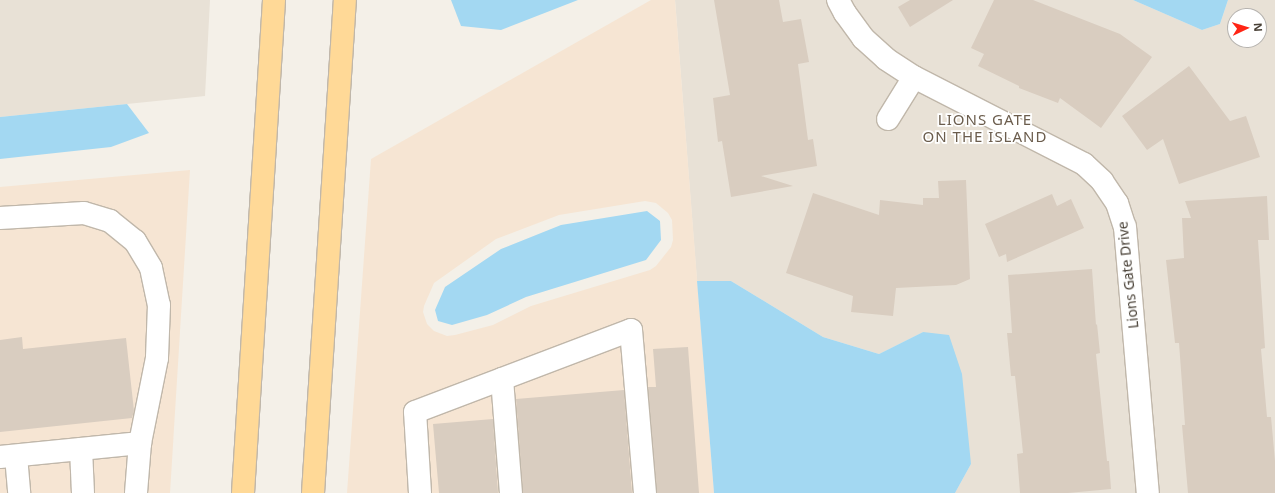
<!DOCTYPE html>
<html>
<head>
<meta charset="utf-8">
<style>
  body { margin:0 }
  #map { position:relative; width:1275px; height:493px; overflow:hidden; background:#f4f0e8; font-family:"Noto Sans",sans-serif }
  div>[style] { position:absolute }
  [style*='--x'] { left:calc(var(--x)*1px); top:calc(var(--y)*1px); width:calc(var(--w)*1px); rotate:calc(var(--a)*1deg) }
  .residential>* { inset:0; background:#e8e1d6 }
  .commercial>* { inset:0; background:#f6e5d3 }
  .water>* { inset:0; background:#a3d8f2 }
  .building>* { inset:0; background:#d9cdc0 }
  .roads { filter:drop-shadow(1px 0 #c0b7aa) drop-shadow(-1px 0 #c0b7aa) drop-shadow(0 1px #c0b7aa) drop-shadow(0 -1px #c0b7aa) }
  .minor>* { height:22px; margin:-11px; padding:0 11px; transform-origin:11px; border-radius:11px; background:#fff }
  .major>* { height:22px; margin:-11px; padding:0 11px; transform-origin:11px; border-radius:11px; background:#ffd997 }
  span { translate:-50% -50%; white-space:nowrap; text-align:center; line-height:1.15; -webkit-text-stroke:3.5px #fff; paint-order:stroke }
  .street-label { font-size:14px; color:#484036 }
  .neighbourhood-label { font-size:15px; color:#6b5d4d; letter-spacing:1px }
  .north { position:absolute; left:1227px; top:8px; width:40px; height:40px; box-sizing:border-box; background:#fff; border:1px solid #b6b3af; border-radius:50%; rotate:86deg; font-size:11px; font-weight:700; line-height:16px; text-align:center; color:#484036 }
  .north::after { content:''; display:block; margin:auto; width:14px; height:18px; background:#ff2515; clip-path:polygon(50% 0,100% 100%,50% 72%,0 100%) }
</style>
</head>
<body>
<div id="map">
  <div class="residential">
    <i style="clip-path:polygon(0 0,210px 0,205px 96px,0 117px)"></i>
    <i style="clip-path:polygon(evenodd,675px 0,1133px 0,1202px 30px,1220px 24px,1228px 0,1275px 0,1275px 493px,955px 493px,971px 464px,923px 332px,879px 354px,823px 337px,731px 281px,697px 281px,675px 0,1235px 16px,1259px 16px,1259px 40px,1235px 40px,1235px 16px)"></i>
  </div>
  <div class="commercial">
    <i style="clip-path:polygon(evenodd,651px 0,675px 0,714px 493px,347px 493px,371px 159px,651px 0,645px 201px,656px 203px,668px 213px,672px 220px,673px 240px,671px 247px,656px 266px,650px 270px,531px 306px,493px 325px,455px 335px,447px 336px,434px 331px,427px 324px,423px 312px,424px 306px,434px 283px,496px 239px,559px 215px,645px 201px)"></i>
    <i style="clip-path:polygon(190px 170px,170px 493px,0 493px,0 187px)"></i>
  </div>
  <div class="water">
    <i style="clip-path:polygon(451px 0,578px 0,501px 30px,461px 26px)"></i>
    <i style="clip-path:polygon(1133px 0,1228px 0,1220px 24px,1202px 30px)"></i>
    <i style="clip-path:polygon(127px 104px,149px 133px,111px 147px,0 159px,0 117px)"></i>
    <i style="clip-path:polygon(647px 211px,660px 221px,661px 240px,646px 260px,526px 297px,487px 315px,452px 325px,438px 321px,435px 310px,445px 287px,501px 249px,561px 225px)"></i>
    <i style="clip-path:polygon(697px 281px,731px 281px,823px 337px,879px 354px,923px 332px,949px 335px,962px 374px,971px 464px,955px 493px,714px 493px)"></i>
  </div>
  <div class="building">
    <i style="clip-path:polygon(714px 0,779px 0,783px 22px,801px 19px,809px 62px,798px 64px,808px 140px,813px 139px,817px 166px,761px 176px,793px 186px,731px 197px,722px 141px,718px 142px,713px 98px,730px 95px)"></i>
    <i style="clip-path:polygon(910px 0,953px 0,910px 27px,898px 7px)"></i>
    <i style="clip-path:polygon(994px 0,1033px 0,1120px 34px,1152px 57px,1101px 128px,1060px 98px,1058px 103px,1019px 88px,1019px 86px,978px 66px,984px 54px,971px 48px)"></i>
    <i style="clip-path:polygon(1189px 66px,1230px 121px,1246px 116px,1260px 157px,1179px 184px,1163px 139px,1147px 150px,1122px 116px)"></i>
    <i style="clip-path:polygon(966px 180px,970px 279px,956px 285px,896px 288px,893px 316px,851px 312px,853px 296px,786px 273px,813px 193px,879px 215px,880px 200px,923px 205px,923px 198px,939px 198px,938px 181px)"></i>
    <i style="clip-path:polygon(1052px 194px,1057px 206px,1071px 199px,1084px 228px,1007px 262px,1006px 254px,999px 257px,985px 224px)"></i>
    <i style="clip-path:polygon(1267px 196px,1269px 240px,1258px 240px,1265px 348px,1261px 349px,1267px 417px,1271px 417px,1275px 461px,1275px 493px,1188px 493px,1182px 425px,1185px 425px,1179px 343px,1175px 343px,1166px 260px,1184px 258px,1182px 218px,1191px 218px,1185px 201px)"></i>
    <i style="clip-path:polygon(1092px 269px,1096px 325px,1097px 324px,1100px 353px,1096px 354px,1107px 461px,1109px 461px,1111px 489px,1068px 493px,1020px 493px,1017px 454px,1023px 453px,1015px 376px,1011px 376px,1007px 333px,1012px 333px,1008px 275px)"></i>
    <i style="clip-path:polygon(22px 337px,23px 349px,126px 338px,134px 411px,132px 418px,0 432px,0 340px)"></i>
    <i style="clip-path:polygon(688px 347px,699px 493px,657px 493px,648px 387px,656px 387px,653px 349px)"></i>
    <i style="clip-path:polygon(624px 390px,632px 493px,523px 493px,516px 399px)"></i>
    <i style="clip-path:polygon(493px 419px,498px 493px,439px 493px,433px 424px)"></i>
  </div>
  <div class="roads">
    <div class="minor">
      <i style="--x:838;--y:0;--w:15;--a:62"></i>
      <i style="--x:845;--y:13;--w:31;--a:54"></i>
      <i style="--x:863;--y:38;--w:31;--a:42"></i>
      <i style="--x:886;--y:59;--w:33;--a:33"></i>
      <i style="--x:914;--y:77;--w:191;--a:27.1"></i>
      <i style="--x:1084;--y:164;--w:25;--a:43"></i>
      <i style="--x:1102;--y:181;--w:27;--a:56"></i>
      <i style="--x:1117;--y:203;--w:25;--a:72"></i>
      <i style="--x:1125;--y:227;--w:267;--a:85.1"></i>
      <i style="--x:888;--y:119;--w:49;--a:-58.2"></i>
      <i style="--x:0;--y:218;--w:84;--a:-3.4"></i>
      <i style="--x:84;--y:213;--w:27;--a:17"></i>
      <i style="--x:110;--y:221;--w:32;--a:39"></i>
      <i style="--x:135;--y:241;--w:31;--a:59"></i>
      <i style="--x:151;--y:268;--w:38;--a:78"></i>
      <i style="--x:159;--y:305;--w:53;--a:92.2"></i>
      <i style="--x:157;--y:358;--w:87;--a:101.3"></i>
      <i style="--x:140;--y:443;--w:50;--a:94.6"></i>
      <i style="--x:502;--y:379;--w:114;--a:85.5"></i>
      <i style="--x:81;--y:449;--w:44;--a:87.4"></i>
      <i style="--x:16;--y:456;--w:37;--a:85"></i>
      <i style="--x:0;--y:457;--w:141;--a:-5.7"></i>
      <i style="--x:420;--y:493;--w:81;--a:-93.5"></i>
      <i style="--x:415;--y:412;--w:231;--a:-20.8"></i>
      <i style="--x:631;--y:330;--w:164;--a:85.1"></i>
    </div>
    <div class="major">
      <i style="--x:243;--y:493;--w:494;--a:-86.4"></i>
      <i style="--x:313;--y:493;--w:494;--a:-86.3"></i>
    </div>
  </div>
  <div class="street-label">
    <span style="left:1128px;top:275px;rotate:-96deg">Lions Gate Drive</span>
  </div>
  <div class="neighbourhood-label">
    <span style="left:985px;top:128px">LIONS GATE<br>ON THE ISLAND</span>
  </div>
  <div class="north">N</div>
</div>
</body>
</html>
